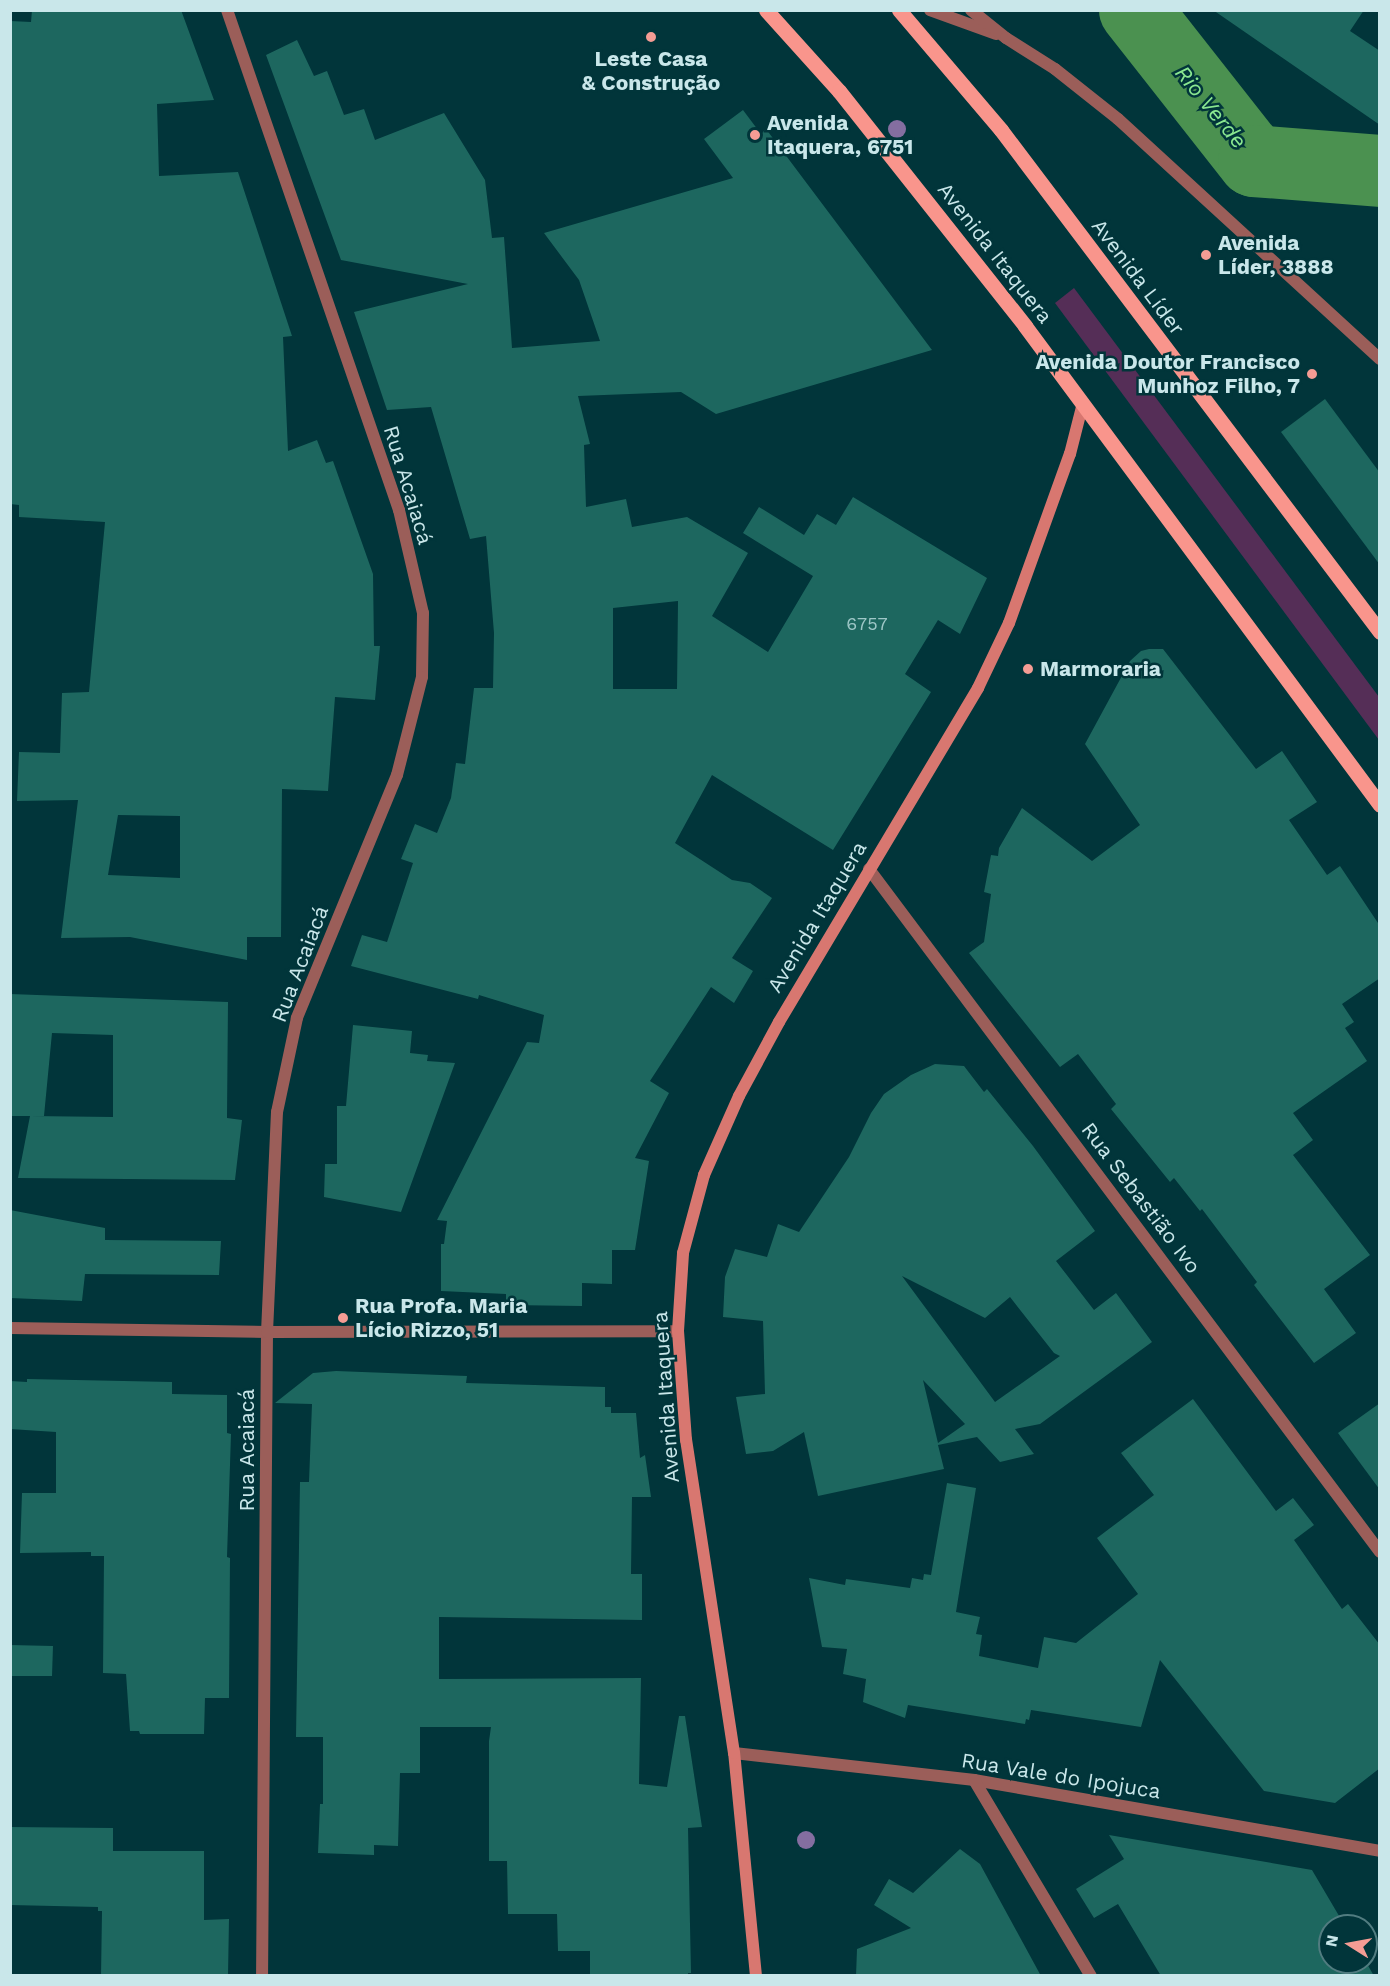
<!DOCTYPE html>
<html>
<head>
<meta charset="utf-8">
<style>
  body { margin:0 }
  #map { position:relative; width:1390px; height:1986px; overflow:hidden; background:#01353a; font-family:"Work Sans",sans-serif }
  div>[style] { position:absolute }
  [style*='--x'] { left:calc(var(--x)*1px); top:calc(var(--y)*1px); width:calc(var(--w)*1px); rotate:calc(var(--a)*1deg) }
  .green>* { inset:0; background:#552e57 }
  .river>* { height:72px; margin:-36px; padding:0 36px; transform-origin:36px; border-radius:36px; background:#4b9150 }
  .building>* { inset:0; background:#1d675f }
  .street>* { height:12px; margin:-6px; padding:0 6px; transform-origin:6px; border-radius:6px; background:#9b5e59 }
  .secondary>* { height:12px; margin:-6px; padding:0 6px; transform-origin:6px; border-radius:6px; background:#d87770 }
  .primary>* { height:15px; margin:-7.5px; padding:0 7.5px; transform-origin:7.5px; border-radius:7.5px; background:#f9958c }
  .trees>* { width:18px; height:18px; margin:-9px; border-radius:50%; background:#846ea0 }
  .dots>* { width:16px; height:16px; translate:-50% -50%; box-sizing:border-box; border:3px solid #01353a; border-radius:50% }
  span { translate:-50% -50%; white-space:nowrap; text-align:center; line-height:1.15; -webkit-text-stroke:5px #01353a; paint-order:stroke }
  .number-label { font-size:18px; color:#9ec7c7 }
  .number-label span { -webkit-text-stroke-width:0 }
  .poi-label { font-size:21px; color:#c9e7ea; font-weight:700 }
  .left { translate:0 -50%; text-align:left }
  .right { translate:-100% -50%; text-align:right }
  .street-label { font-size:21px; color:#c9e7ea }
  .water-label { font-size:22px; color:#8ae790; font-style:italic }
  .frame { position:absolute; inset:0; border:12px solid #c9e7ea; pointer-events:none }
  .north { position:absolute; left:1318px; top:1914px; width:60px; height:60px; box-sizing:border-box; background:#01353a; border:2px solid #517c80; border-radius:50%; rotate:281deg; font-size:16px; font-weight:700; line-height:24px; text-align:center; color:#c9e7ea }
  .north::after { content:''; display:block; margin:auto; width:21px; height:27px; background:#f59c94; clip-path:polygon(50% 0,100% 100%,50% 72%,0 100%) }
</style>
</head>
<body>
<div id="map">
  <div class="green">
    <i style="clip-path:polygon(1074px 288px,1379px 697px,1379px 740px,1055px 303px)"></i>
  </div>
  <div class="river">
    <i style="--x:1135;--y:10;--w:192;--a:51.8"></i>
    <i style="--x:1254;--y:161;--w:126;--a:4.5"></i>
  </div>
  <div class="building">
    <i style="clip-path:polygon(evenodd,32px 10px,181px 10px,214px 100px,157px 104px,159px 176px,238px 172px,292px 336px,283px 337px,288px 451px,317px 440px,326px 463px,333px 461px,373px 574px,374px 646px,380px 646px,375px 700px,335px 697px,328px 791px,282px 789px,281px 937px,247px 937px,247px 960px,130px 937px,61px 938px,78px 800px,17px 801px,19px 752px,60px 753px,62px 693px,89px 692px,105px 522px,19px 517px,19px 505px,10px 504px,10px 21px,31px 22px,32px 10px,118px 815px,180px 816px,180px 878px,108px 875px,118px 815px)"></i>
    <i style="clip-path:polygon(1213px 10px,1364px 10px,1350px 31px,1380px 51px,1380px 125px)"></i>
    <i style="clip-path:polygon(evenodd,297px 40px,314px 76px,327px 71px,344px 115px,364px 109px,375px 140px,444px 113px,485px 180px,492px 238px,504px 237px,512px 348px,600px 341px,579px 280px,544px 233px,733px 178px,704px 139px,743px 110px,761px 134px,766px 129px,932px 350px,716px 414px,681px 392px,578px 396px,590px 444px,584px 445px,586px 507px,626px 499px,632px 527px,687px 517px,748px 553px,712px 616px,768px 652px,813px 576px,743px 533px,759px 507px,804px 535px,817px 514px,836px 525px,853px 497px,987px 578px,960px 634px,938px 620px,905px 674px,931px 692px,833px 850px,712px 775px,675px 843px,732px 880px,750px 883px,772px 898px,732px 958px,753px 971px,734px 1003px,711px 987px,650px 1081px,669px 1093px,635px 1158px,649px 1161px,635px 1250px,612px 1250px,612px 1284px,582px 1283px,582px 1306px,506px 1305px,506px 1294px,441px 1291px,441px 1244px,444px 1244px,447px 1221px,437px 1220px,527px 1042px,539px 1043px,544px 1015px,479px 995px,478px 999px,351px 966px,362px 935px,387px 942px,413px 863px,401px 859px,415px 824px,437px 833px,451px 798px,456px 763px,465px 764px,474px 688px,493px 688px,494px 633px,486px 536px,470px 539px,431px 407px,387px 410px,354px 312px,468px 284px,341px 260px,266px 55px,297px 40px,678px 601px,677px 689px,613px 689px,613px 608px,678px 601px)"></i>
    <i style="clip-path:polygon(1325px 399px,1380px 473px,1380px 565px,1281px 432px)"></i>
    <i style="clip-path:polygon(1149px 649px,1163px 649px,1256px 769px,1282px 751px,1317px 802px,1289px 820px,1327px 875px,1340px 866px,1380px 926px,1380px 978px,1342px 1004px,1354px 1022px,1345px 1028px,1367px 1061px,1293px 1113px,1313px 1140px,1293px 1155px,1370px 1255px,1324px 1289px,1356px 1333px,1314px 1363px,1254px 1285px,1257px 1282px,1202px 1209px,1200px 1211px,1174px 1178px,1170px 1182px,1111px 1109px,1116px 1104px,1078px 1054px,1060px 1067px,969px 953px,984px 942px,991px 894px,984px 892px,991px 855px,998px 856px,999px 848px,1022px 808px,1092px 861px,1140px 825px,1085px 744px,1130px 661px,1141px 651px)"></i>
    <i style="clip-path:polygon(10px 994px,228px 1002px,227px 1118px,242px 1120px,235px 1180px,18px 1178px,30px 1116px,113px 1117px,113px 1035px,52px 1033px,44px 1116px,10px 1116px)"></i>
    <i style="clip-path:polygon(353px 1025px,412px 1031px,410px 1053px,428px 1055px,427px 1061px,455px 1063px,401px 1212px,324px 1197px,325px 1164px,337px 1164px,337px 1106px,346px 1106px)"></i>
    <i style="clip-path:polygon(evenodd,935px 1064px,964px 1066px,984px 1092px,987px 1089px,1033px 1146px,1095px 1231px,1056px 1261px,1094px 1310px,1116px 1293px,1152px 1342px,1040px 1424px,1015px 1429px,1034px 1454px,1000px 1462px,977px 1437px,938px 1445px,944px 1469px,818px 1496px,804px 1432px,773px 1451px,746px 1454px,736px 1397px,765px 1394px,763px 1321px,723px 1317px,725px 1277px,735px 1249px,767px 1257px,778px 1224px,799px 1232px,849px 1157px,871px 1113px,884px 1094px,911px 1075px,935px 1064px,902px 1276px,985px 1318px,1010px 1297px,1054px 1353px,1060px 1356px,995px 1402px,902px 1276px,935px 1064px,923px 1380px,965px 1424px,938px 1443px,923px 1380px)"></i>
    <i style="clip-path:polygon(10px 1210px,105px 1228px,105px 1240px,221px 1241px,219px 1275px,85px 1274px,82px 1301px,10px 1298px)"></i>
    <i style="clip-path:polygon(336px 1371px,467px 1376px,466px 1383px,605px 1387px,605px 1407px,611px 1407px,611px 1413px,636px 1413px,640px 1458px,645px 1455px,651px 1497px,632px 1497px,631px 1574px,642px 1574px,642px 1620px,439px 1617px,439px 1679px,641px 1678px,639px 1784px,667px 1787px,679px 1716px,685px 1716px,702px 1827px,688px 1828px,691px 1973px,688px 1973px,688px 1976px,590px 1976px,590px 1951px,558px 1951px,557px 1914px,508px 1914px,507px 1861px,489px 1861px,489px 1741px,491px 1727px,420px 1727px,420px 1773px,400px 1773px,398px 1846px,374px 1845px,374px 1855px,318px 1853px,320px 1804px,323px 1804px,323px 1737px,296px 1737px,300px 1482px,309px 1482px,312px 1404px,275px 1403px,313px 1373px)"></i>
    <i style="clip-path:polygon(27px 1379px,172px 1382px,172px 1394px,227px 1395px,227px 1433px,231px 1434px,227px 1557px,230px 1558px,229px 1698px,205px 1698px,204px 1734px,140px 1734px,139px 1731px,130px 1731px,126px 1674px,103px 1673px,104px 1556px,91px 1556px,91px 1552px,20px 1553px,22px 1493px,56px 1493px,56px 1432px,10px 1429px,10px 1381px,27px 1382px)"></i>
    <i style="clip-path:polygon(1193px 1399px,1276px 1511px,1293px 1498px,1314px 1525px,1294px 1540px,1342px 1609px,1348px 1604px,1380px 1645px,1380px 1768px,1335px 1803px,1264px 1791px,1160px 1660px,1141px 1727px,1031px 1710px,1029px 1720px,1026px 1719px,1025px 1724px,908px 1705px,905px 1718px,863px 1702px,866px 1679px,843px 1674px,847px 1649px,822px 1647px,809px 1578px,845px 1585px,846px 1579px,910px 1588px,912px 1578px,923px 1580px,924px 1574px,931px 1575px,947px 1483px,976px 1488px,956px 1612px,980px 1617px,976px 1634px,982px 1635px,979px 1656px,1038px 1668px,1044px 1637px,1076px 1643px,1138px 1594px,1097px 1538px,1154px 1495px,1121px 1453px)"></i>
    <i style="clip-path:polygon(1380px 1403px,1380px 1490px,1338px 1433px)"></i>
    <i style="clip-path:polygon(10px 1645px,53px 1646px,52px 1676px,10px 1676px)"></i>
    <i style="clip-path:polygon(10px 1827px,113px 1828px,113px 1851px,204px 1851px,204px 1920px,229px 1919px,228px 1976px,101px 1976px,102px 1911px,98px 1911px,98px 1907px,10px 1905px)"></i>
    <i style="clip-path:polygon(1109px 1835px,1312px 1870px,1345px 1926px,1330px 1926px,1330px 1962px,1366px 1962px,1374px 1976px,1161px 1976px,1118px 1904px,1094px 1918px,1076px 1889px,1124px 1859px)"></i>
    <i style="clip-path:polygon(960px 1849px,980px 1864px,1041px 1976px,856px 1976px,857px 1949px,911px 1928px,874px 1905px,889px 1879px,913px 1893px)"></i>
  </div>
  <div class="street">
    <i style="--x:227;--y:10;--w:529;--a:71.02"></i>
    <i style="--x:399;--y:510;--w:106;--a:76.9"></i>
    <i style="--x:423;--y:613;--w:64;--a:90.9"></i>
    <i style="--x:422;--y:677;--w:101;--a:104.3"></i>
    <i style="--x:397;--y:775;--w:263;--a:112.4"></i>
    <i style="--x:297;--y:1018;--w:96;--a:102"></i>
    <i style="--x:277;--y:1112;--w:220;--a:92.6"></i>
    <i style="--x:267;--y:1332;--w:644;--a:90.44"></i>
    <i style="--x:930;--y:10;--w:70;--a:20"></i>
    <i style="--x:971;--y:10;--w:45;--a:38.7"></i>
    <i style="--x:1006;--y:38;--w:58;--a:32.3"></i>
    <i style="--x:1055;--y:69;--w:80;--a:38.4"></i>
    <i style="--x:1118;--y:119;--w:355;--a:42.5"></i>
    <i style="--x:869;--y:869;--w:853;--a:53.2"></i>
    <i style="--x:10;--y:1328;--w:257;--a:0.9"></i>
    <i style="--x:267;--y:1332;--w:411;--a:-0.1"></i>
    <i style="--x:734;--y:1753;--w:242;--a:6.4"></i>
    <i style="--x:974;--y:1780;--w:412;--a:9.9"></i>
    <i style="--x:974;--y:1780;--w:228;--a:59.2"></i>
  </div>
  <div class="secondary">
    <i style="--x:756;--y:1976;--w:224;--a:-95.6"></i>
    <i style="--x:734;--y:1753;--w:317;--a:-98.7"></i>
    <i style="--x:686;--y:1440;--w:109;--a:-94.2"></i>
    <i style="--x:678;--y:1331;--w:78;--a:-86.3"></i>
    <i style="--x:683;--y:1253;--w:81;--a:-74.9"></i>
    <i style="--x:704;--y:1175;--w:86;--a:-66.1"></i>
    <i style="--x:739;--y:1096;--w:84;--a:-61.6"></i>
    <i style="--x:779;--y:1022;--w:389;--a:-59.2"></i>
    <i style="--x:978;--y:688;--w:72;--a:-64.5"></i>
    <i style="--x:1009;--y:623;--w:180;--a:-70.2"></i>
    <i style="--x:1070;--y:454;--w:53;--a:-75.7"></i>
  </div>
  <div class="primary">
    <i style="--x:766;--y:10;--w:109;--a:48"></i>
    <i style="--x:839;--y:91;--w:300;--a:51.6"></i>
    <i style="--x:1025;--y:326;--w:596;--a:53.46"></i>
    <i style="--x:899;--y:10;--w:157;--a:49.6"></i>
    <i style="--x:1001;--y:130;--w:629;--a:52.95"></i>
  </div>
  <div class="trees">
    <i style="left:897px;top:129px"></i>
    <i style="left:806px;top:1840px"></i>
  </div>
  <div class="dots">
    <i style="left:651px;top:37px;background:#f59c94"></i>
    <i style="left:755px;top:135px;background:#f59c94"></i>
    <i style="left:1206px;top:255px;background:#f59c94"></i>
    <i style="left:1312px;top:374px;background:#f59c94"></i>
    <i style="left:1028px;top:669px;background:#f59c94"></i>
    <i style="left:343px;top:1318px;background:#f59c94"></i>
  </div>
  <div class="number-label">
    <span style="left:867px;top:624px">6757</span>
  </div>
  <div class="poi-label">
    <span style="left:651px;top:71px">Leste Casa<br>&amp; Construção</span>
    <span class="left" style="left:767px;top:135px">Avenida<br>Itaquera, 6751</span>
    <span class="left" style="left:1218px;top:255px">Avenida<br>Líder, 3888</span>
    <span class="right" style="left:1300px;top:374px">Avenida Doutor Francisco<br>Munhoz Filho, 7</span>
    <span class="left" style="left:1040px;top:669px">Marmoraria</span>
    <span class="left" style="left:355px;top:1318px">Rua Profa. Maria<br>Lício Rizzo, 51</span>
  </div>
  <div class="street-label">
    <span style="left:995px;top:253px;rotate:52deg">Avenida Itaquera</span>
    <span style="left:1138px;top:277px;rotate:53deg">Avenida Líder</span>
    <span style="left:408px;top:485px;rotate:73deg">Rua Acaiacá</span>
    <span style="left:817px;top:917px;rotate:-59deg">Avenida Itaquera</span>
    <span style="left:300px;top:964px;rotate:-69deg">Rua Acaiacá</span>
    <span style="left:1141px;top:1198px;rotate:53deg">Rua Sebastião Ivo</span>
    <span style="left:666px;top:1397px;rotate:-94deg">Avenida Itaquera</span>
    <span style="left:247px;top:1450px;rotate:-90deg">Rua Acaiacá</span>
    <span style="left:1061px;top:1776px;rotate:9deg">Rua Vale do Ipojuca</span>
  </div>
  <div class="water-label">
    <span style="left:1211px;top:107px;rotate:51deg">Rio Verde</span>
  </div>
  <div class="frame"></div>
  <div class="north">N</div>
</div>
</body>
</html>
